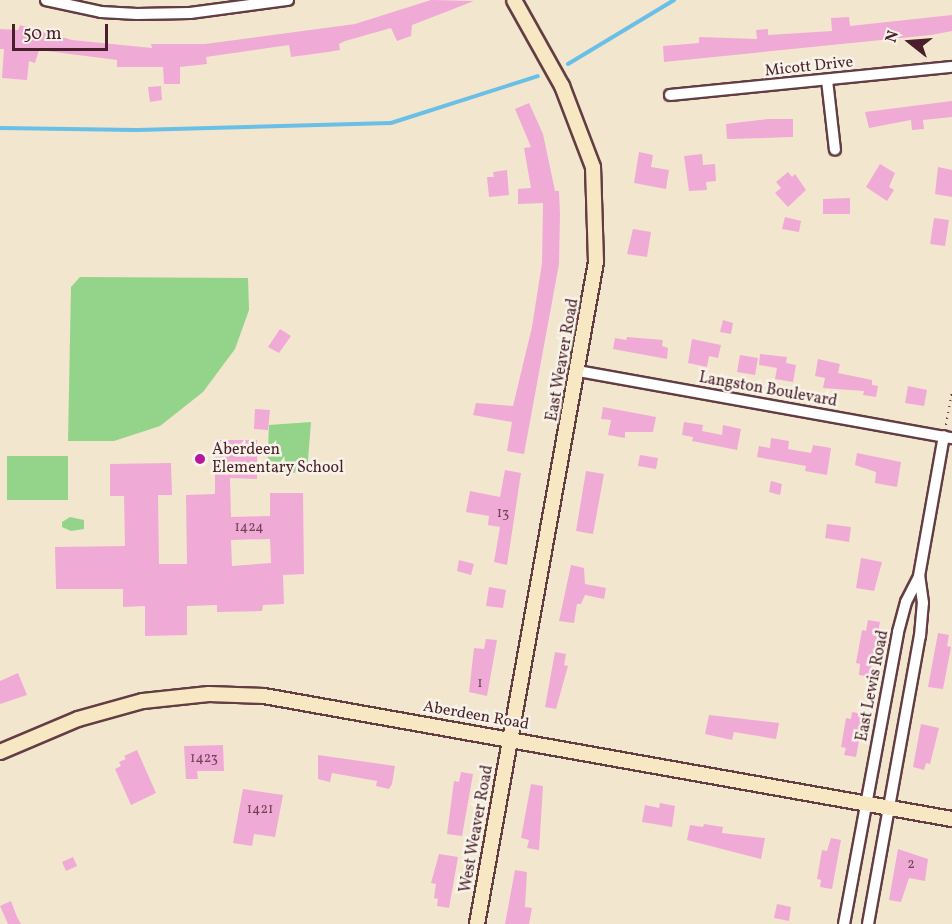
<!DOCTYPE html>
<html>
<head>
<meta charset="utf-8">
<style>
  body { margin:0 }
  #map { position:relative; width:952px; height:924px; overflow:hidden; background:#f3e6cf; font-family:Vollkorn,serif }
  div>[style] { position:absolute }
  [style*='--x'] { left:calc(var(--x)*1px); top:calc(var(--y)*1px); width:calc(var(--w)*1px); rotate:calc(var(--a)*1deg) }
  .green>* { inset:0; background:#94d38a }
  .stream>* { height:4px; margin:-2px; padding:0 2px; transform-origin:2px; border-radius:2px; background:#6abfe6 }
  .building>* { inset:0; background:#f0aad6 }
  .path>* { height:2px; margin-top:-1px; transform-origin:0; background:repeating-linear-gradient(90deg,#633d44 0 1.5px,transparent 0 6px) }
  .roads { filter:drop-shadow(2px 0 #633d44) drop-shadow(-2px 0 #633d44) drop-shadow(0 2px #633d44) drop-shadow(0 -2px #633d44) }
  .street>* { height:10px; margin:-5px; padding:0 5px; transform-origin:5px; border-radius:5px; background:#fff }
  .secondary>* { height:14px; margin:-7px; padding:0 7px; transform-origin:7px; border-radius:7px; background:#f7e8c3 }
  .dots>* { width:16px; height:16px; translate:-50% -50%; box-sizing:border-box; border:3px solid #f7f3e8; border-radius:50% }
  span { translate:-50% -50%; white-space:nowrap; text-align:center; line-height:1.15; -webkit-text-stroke:5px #f7f3e8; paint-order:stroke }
  .number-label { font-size:14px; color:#744256 }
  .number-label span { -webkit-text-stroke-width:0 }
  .street-label { font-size:16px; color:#4a1f2b }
  .poi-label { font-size:16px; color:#4a1f2b }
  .left { translate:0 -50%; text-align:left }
  .north { position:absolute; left:880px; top:12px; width:60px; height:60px; -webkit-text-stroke:4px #f7f3e8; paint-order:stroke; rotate:287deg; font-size:16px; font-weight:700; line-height:24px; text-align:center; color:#4a1f2b }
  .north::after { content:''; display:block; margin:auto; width:21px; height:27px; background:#4a1f2b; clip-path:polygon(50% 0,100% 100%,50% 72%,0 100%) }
  .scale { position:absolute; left:12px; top:24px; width:96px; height:27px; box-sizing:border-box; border:3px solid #4a1f2b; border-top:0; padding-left:8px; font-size:18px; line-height:21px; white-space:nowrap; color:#4a1f2b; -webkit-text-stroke:4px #f7f3e8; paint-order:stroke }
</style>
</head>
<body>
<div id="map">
  <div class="green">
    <i style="clip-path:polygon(80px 277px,248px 278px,249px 310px,235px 349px,203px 392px,160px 426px,114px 441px,68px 441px,71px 287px)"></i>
    <i style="clip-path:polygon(311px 422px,307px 472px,267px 474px,269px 425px)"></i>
    <i style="clip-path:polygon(7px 456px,68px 456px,68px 500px,7px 500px)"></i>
    <i style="clip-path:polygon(70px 517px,84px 520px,84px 529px,71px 531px,62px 527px,62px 522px)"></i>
  </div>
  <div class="stream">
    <i style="--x:568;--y:64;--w:124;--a:-31.1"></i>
    <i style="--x:0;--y:128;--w:137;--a:0.8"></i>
    <i style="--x:137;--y:130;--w:254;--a:-1.6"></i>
    <i style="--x:391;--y:123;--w:154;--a:-17.7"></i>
  </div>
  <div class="building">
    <i style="clip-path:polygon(431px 0,474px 1px,412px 25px,411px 36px,397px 41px,391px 28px,345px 41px,339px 44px,340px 50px,328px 52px,291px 57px,289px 45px,206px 57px,207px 64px,180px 67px,180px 84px,164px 84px,163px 67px,117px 67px,117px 60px,39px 50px,35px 63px,29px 61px,27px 80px,2px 78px,4px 49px,0 49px,0 29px,18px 30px,20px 25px,72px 40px,152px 48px,151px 44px,205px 44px,355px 24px)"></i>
    <i style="clip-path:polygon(952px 15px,952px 31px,931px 35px,664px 62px,663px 46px,699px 43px,699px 37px,757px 39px,756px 30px,768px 29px,768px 35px,832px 31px,831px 18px,849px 17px,850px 26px)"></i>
    <i style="clip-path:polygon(161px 86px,162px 100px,150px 102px,148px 87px)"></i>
    <i style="clip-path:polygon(952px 101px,952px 117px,923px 120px,924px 129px,912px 130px,911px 120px,869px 128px,865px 112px)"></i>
    <i style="clip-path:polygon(529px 103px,543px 134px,555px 191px,559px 191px,560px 214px,559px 264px,524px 454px,507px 451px,512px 422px,473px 415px,476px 403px,513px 406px,532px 327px,542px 263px,543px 203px,518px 204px,518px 189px,531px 188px,524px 148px,531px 147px,515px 109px)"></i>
    <i style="clip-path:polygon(768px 119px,793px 119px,793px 137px,727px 139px,726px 124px)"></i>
    <i style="clip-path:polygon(639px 152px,653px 155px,651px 167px,669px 170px,666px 189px,634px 183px)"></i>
    <i style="clip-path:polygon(702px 154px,703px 165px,715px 164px,716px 181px,706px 182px,707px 190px,689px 191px,684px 156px)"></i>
    <i style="clip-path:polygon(880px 164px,895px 173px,889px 187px,894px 190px,887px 201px,866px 187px)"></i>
    <i style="clip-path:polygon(938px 167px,952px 170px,952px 197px,935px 194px)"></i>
    <i style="clip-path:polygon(507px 170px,509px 195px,489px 197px,487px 177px,494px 177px,493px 172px)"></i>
    <i style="clip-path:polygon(788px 172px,792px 177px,795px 174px,806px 190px,788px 207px,775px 193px,781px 188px,776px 182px)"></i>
    <i style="clip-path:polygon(850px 198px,850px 214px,823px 214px,823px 199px)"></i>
    <i style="clip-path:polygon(785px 217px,801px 221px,799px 232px,782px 229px)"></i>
    <i style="clip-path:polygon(934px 218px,949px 220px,945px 246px,930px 244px)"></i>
    <i style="clip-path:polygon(633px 229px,651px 232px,647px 257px,627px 254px)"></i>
    <i style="clip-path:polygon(723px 320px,733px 323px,731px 334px,720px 332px)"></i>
    <i style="clip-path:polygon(280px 329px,291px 336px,279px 353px,268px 347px)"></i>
    <i style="clip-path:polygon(627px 337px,663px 340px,662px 346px,668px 348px,667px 359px,613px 349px,615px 338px,626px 340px)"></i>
    <i style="clip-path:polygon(692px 339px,721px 345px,718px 358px,709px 356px,707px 367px,688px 363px)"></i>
    <i style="clip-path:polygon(760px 354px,787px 357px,786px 363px,796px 365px,793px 382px,775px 379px,777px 368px,759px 365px)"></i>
    <i style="clip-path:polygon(740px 355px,758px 358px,755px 375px,737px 372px)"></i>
    <i style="clip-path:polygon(818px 359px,840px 364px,838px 373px,872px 380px,872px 385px,878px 386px,876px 397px,863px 395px,864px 391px,823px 388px,825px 378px,815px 376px)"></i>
    <i style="clip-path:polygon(908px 386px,927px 390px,924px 406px,905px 403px)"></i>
    <i style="clip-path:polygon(603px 407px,656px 417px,653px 432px,625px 432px,625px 438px,608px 435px,611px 420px,601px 419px)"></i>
    <i style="clip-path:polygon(255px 409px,270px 410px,268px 430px,254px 429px)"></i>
    <i style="clip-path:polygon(684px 422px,703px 425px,702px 431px,722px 435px,723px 425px,741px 429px,737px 450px,692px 441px,693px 437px,682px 435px)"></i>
    <i style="clip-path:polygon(771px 438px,789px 441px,788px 449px,811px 453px,813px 445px,831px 448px,827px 475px,805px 471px,806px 466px,757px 457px,759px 446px,770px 448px)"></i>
    <i style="clip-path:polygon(evenodd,215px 440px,257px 440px,257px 479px,230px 478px,231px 517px,270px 516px,270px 493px,303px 493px,304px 574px,283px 575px,284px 604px,263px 605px,262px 611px,217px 612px,217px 605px,187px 606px,187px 635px,145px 636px,145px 606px,123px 607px,123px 589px,56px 589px,55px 547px,125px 546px,124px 496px,110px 496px,110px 464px,171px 463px,172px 495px,158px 495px,159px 564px,187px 564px,186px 495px,215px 494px,215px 440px,270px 539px,271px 563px,232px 566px,231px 540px,270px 539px)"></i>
    <i style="clip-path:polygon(857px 453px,901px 462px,897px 487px,875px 483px,876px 472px,855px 465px)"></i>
    <i style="clip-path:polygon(640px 455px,658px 458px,656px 469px,638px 466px)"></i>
    <i style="clip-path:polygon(505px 470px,521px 473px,507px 565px,494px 562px,500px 527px,488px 525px,489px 516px,466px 512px,470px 491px,500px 497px)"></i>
    <i style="clip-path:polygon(586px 471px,604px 474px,593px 534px,576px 531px)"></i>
    <i style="clip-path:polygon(771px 481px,782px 484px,780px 495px,769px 492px)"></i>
    <i style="clip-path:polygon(827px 524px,851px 527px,849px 542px,825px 538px)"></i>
    <i style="clip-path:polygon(861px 558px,882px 562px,874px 591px,856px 588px)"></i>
    <i style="clip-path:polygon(459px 560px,474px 564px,471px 575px,457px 571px)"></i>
    <i style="clip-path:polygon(571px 565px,584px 568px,585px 584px,606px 588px,604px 599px,585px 595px,581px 604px,577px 604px,574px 623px,559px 621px)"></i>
    <i style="clip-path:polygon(489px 587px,506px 590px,503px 608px,486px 606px)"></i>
    <i style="clip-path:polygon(868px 620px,880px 622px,870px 677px,859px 675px,860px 664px,856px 663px,862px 630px,866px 631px)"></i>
    <i style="clip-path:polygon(938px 633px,949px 635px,947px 646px,951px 647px,943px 689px,928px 687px)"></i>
    <i style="clip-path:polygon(486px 639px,497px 640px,487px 696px,469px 692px,474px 648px,484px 649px)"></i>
    <i style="clip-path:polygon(555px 652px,566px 654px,564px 665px,568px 666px,556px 709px,545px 707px)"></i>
    <i style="clip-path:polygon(18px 673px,27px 695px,0 704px,0 681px)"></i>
    <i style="clip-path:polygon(852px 712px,864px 714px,856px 757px,844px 755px,846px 748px,841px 747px,846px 718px,851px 719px)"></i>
    <i style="clip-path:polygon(709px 715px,779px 723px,776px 739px,734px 732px,732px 740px,705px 734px)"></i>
    <i style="clip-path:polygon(921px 724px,939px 728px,930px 764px,926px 763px,924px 770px,913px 767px)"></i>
    <i style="clip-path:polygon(223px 745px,224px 771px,197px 771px,198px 779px,186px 779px,184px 746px)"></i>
    <i style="clip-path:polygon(137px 750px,156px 793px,131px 805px,115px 769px,121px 766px,119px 762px,126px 759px,124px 756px)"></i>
    <i style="clip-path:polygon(318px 755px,395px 766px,392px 784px,389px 789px,376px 786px,377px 781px,332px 773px,330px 782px,318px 779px)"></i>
    <i style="clip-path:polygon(461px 772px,473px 774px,462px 836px,447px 834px,454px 781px,459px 782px)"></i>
    <i style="clip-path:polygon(531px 784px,543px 786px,539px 850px,527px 848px,529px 840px,521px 838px)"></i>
    <i style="clip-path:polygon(243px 789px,283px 795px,275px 837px,254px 834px,252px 846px,233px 843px)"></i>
    <i style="clip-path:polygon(660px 803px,675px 806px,672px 827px,642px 822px,645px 805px,659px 808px)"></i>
    <i style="clip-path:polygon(704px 824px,723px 827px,722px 833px,765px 838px,761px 859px,687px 840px,690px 825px,703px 827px)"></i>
    <i style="clip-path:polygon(831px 838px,841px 840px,832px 889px,820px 887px,821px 880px,817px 879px,822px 850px,827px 851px)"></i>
    <i style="clip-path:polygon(898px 849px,928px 859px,925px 881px,909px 878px,901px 902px,889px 900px)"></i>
    <i style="clip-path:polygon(439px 854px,458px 857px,449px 908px,437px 906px,438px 899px,434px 898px,436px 884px,431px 883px)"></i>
    <i style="clip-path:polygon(73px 857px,77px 866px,66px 871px,62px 862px)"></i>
    <i style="clip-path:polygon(515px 870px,527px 872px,525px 907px,532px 908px,529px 924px,505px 924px)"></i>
    <i style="clip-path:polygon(11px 901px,17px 917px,21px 924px,8px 924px,0 906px)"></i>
    <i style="clip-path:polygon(777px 904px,791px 907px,789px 921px,774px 918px)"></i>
  </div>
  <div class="path">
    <i style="--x:946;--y:425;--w:34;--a:-80"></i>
  </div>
  <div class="roads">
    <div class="street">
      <i style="--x:46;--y:0;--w:56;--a:12.3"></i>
      <i style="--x:101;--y:12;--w:36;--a:3"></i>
      <i style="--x:137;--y:14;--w:53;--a:-1.1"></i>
      <i style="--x:190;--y:13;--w:99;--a:-7.6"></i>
      <i style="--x:827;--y:80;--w:70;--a:83.5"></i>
      <i style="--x:670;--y:95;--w:283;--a:-5.7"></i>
      <i style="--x:578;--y:371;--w:380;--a:10.2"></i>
      <i style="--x:844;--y:924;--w:297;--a:-79.5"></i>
      <i style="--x:898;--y:632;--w:31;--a:-75"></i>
      <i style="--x:906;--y:602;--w:29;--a:-63"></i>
      <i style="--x:919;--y:576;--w:142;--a:-79.9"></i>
      <i style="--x:868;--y:924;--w:293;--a:-79.8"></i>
      <i style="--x:920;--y:636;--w:33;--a:-85"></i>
      <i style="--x:923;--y:603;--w:27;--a:-98"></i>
    </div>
    <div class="secondary">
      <i style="--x:0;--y:752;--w:85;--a:-22.9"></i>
      <i style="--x:78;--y:719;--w:67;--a:-15.5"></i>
      <i style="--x:143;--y:701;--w:66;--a:-6.1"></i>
      <i style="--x:209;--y:694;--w:55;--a:2.1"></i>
      <i style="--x:264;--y:696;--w:699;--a:10.14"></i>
      <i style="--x:477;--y:924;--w:673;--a:-79.81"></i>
      <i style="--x:596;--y:262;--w:95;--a:-91.8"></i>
      <i style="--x:593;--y:167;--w:87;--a:-110.9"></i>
      <i style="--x:562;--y:86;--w:98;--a:-119.2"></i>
    </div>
  </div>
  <div class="dots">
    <i style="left:200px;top:459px;background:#b5179e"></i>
  </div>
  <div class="number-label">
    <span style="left:503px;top:514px">13</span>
    <span style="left:249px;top:528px">1424</span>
    <span style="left:480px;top:684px">1</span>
    <span style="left:204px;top:759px">1423</span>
    <span style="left:260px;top:810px">1421</span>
    <span style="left:911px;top:865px">2</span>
  </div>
  <div class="street-label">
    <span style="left:809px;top:67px;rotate:-6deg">Micott Drive</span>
    <span style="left:563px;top:360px;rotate:-80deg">East Weaver Road</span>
    <span style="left:768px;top:390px;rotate:10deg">Langston Boulevard</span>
    <span style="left:873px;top:686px;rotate:-79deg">East Lewis Road</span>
    <span style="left:476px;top:716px;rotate:10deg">Aberdeen Road</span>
    <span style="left:477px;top:829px;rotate:-80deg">West Weaver Road</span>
  </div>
  <div class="poi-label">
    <span class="left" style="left:212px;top:459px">Aberdeen<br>Elementary School</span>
  </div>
  <div class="north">N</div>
  <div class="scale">50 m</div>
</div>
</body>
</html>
